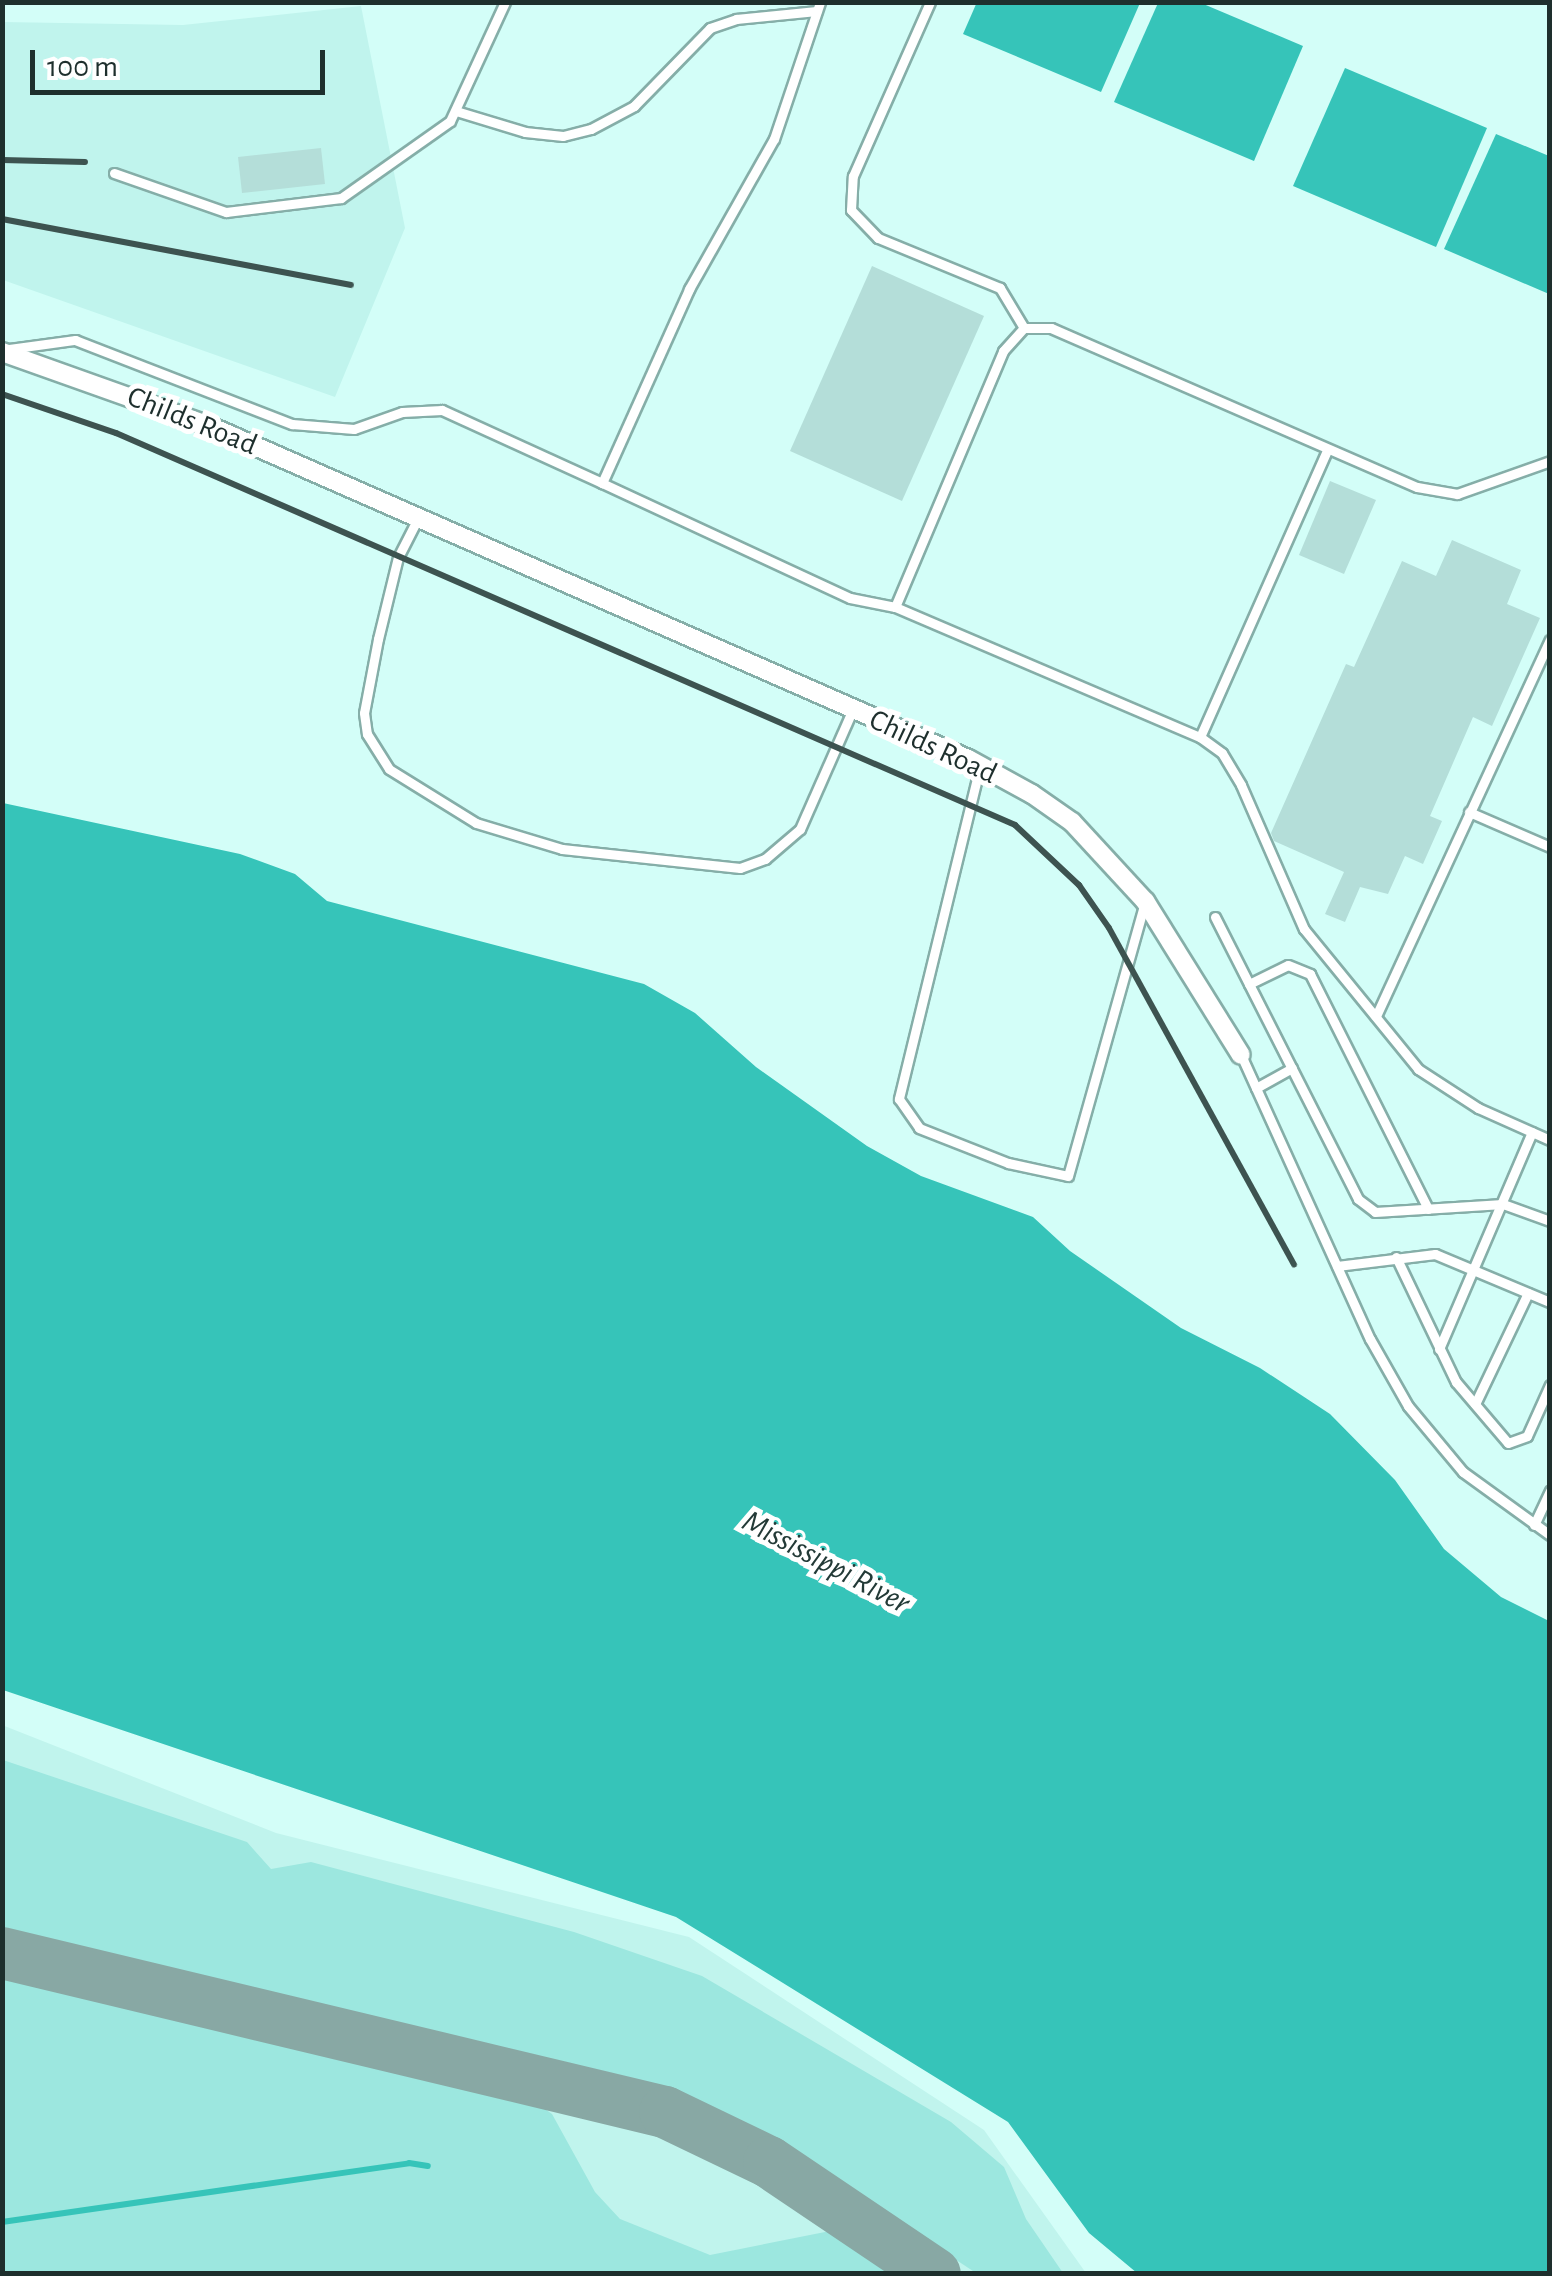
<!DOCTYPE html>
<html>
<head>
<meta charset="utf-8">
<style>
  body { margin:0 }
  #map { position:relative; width:1552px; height:2276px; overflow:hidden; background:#d3fef8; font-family:"Alegreya Sans",sans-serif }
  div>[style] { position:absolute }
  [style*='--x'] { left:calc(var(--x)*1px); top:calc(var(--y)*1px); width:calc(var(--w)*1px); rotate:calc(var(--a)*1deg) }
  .built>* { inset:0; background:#c0f4ed }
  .green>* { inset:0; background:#9ce7df }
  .water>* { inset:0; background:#36c4b9 }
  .stream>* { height:6px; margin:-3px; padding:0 3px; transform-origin:3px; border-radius:3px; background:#36c4b9 }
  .taxiway>* { height:52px; margin:-26px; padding:0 26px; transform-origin:26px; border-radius:26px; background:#88a8a4 }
  .building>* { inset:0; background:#b4ded9 }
  .roads { filter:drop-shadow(2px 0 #85aea8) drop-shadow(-2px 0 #85aea8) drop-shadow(0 2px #85aea8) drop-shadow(0 -2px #85aea8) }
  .service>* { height:9px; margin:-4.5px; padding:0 4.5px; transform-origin:4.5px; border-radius:4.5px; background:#fff }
  .minor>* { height:18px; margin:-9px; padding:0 9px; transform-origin:9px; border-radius:9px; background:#fff }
  .rail>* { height:6px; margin:-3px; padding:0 3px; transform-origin:3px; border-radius:3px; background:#3d5350 }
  span { translate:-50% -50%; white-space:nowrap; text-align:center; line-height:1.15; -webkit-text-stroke:10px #fff; paint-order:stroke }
  .street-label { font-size:30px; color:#1e2f2d }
  .water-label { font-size:32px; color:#233a37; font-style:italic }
  .frame { position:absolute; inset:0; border:5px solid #1e2f2d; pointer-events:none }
  .scale { position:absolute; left:30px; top:50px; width:295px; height:45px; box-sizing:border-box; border:5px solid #1e2f2d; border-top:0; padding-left:12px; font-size:30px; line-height:35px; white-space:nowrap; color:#1e2f2d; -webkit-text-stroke:8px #fff; paint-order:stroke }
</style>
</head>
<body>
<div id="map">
  <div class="built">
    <i style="clip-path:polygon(361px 6px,405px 228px,335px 397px,3px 280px,3px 22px,183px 25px)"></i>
    <i style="clip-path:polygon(2px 1725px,276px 1833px,689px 1937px,984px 2130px,1086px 2273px,3px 2273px)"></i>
  </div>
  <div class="green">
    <i style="clip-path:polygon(3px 1760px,247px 1842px,271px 1869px,311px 1862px,574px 1932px,702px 1976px,951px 2122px,1004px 2167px,1026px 2219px,1063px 2273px,976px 2273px,768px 2136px,628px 2077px,3px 1929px)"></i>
    <i style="clip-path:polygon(3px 1975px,528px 2097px,552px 2114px,595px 2192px,620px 2219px,710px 2255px,830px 2231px,896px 2273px,3px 2273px)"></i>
  </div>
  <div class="water">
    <i style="clip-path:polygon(977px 2px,1140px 2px,1140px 3px,1101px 92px,963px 34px)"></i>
    <i style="clip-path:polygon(1158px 3px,1201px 3px,1303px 46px,1254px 161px,1114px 102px)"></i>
    <i style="clip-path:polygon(1345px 68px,1487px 128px,1436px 247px,1293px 186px)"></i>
    <i style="clip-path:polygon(1496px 134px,1549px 156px,1549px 294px,1444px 249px)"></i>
    <i style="clip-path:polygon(3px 803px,240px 854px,295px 874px,327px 901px,644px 984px,695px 1013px,756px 1067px,867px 1146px,921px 1176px,1033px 1217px,1070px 1251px,1181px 1328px,1260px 1368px,1330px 1414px,1395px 1480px,1444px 1549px,1501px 1597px,1549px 1621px,1549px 2273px,1137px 2273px,1089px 2233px,1008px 2122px,676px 1917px,3px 1690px)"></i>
  </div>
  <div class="stream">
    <i style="--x:2;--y:2222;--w:411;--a:-8.2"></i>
    <i style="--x:409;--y:2163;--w:19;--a:9"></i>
  </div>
  <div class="taxiway">
    <i style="--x:2;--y:1953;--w:682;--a:13.49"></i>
    <i style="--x:665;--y:2112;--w:115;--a:25.7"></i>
    <i style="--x:769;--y:2162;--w:200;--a:34"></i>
  </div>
  <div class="building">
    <i style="clip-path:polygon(321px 148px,325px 184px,242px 193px,238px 157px)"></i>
    <i style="clip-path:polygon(872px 266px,984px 316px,902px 501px,790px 451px)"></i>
    <i style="clip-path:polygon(1330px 481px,1376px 500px,1344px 574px,1299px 555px)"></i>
    <i style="clip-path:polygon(1452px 540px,1521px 570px,1507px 604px,1540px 618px,1492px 726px,1473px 717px,1430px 816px,1442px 821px,1423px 864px,1405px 856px,1388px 894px,1360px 887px,1345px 922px,1325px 914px,1344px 872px,1274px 841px,1271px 833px,1346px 664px,1354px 667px,1402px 561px,1436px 576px)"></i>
  </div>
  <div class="roads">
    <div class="service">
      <i style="--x:456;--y:111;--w:72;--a:16.9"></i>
      <i style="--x:525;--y:132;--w:38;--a:6"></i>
      <i style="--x:563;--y:136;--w:29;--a:-14"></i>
      <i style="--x:591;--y:129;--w:49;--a:-28.1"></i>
      <i style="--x:634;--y:106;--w:109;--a:-45.7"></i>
      <i style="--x:710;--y:28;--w:28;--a:-19"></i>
      <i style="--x:736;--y:19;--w:81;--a:-5.6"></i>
      <i style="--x:114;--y:173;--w:119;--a:19.2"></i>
      <i style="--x:226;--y:212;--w:116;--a:-6.9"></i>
      <i style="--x:341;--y:198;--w:133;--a:-35.2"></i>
      <i style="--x:450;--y:121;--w:131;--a:-65.2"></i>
      <i style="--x:1024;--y:328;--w:27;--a:0"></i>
      <i style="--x:1051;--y:328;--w:399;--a:23.5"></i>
      <i style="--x:1417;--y:487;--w:41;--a:9.9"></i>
      <i style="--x:1457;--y:494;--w:99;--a:-19.5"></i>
      <i style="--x:9;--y:349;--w:67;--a:-7.8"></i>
      <i style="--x:75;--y:340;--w:233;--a:21.2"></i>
      <i style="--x:292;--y:424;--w:62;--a:4.6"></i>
      <i style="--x:354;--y:429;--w:51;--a:-19.5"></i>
      <i style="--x:402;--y:412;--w:40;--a:-2.9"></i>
      <i style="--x:442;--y:410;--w:176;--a:24.5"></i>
      <i style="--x:602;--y:483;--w:213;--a:-65.8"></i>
      <i style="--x:689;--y:289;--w:172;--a:-60.5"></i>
      <i style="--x:774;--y:139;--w:145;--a:-71.4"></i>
      <i style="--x:602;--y:483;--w:273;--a:24.9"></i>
      <i style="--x:850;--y:598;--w:46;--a:11.3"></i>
      <i style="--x:895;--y:607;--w:332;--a:23.1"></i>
      <i style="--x:1200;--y:737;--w:313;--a:-66.1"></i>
      <i style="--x:416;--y:522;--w:39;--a:117"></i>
      <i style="--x:398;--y:557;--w:84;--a:103.7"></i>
      <i style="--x:378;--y:639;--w:75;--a:100.7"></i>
      <i style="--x:364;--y:713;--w:21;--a:82"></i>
      <i style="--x:367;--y:734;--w:41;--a:57.8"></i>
      <i style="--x:389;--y:769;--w:102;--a:31.8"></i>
      <i style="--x:476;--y:823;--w:90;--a:16.8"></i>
      <i style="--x:562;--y:849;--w:179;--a:6.1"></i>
      <i style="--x:740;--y:868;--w:27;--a:-20"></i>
      <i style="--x:765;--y:859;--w:46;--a:-40.6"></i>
      <i style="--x:800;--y:829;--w:131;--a:-66.2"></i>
      <i style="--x:895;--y:607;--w:278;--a:-67.1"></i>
      <i style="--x:1003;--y:351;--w:31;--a:-48"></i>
      <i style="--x:1024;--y:328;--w:47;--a:-121"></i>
      <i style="--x:1000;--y:288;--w:132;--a:-157.7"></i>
      <i style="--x:878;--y:238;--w:39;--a:-134"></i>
      <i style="--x:851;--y:210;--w:34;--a:-87"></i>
      <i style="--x:853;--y:176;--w:190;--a:-66.1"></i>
      <i style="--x:1200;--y:737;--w:27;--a:36"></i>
      <i style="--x:1222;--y:753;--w:37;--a:59"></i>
      <i style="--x:1241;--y:785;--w:157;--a:66.4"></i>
      <i style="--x:1304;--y:929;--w:181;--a:50.8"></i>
      <i style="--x:1418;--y:1069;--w:72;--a:33"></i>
      <i style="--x:1478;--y:1108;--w:79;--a:24"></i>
      <i style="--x:980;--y:766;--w:343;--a:103.7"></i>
      <i style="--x:899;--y:1099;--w:35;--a:55"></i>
      <i style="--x:919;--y:1128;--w:96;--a:21.5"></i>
      <i style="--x:1008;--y:1163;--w:61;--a:12.2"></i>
      <i style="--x:1068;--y:1176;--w:285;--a:-74.3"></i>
      <i style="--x:1469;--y:812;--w:88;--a:23.4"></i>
      <i style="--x:1215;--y:917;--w:316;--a:63.1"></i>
      <i style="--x:1358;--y:1199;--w:21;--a:37"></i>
      <i style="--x:1375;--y:1212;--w:128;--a:-3.6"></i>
      <i style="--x:1503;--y:1204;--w:50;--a:19.9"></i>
      <i style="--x:1249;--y:984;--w:43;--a:-26"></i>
      <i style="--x:1288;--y:965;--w:24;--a:22"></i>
      <i style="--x:1310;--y:974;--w:263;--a:63.3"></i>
      <i style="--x:1376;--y:1016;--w:414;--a:-65.2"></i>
      <i style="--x:1241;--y:1055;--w:312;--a:65.6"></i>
      <i style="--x:1370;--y:1339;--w:77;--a:60.4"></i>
      <i style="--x:1408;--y:1406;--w:86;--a:50.2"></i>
      <i style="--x:1463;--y:1472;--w:107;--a:35.9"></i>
      <i style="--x:1256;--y:1088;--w:41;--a:-29.1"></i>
      <i style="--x:1396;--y:1257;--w:139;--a:64.4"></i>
      <i style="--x:1456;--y:1382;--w:80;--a:49.6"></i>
      <i style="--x:1508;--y:1443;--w:20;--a:-20"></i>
      <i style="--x:1527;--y:1436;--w:56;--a:-65.7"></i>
      <i style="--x:1337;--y:1266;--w:99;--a:-7"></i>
      <i style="--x:1435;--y:1254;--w:125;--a:22.7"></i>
      <i style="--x:1439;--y:1349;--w:236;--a:-66.8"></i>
      <i style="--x:1475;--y:1404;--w:123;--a:-64.5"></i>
      <i style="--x:1534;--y:1525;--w:38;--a:-65"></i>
    </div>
    <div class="minor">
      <i style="--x:2;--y:352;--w:218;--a:19.6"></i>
      <i style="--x:207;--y:425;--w:831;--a:23.7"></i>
      <i style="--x:968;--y:759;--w:73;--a:28.7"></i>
      <i style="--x:1032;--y:794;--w:49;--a:35"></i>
      <i style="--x:1072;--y:822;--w:108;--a:47.3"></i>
      <i style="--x:1145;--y:901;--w:181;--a:58.1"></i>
    </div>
  </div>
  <div class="rail">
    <i style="--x:2;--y:160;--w:83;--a:1.4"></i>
    <i style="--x:2;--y:219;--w:355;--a:10.7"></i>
    <i style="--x:2;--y:394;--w:120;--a:18.9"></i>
    <i style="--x:116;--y:433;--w:981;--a:23.56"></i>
    <i style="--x:1015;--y:825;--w:88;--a:43.2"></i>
    <i style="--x:1079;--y:885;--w:52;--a:55.1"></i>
    <i style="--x:1109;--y:928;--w:384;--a:61.2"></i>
  </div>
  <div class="street-label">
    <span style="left:192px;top:421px;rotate:22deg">Childs Road</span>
    <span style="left:933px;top:747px;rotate:25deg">Childs Road</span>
  </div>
  <div class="water-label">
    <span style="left:826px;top:1562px;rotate:28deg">Mississippi River</span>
  </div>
  <div class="frame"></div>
  <div class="scale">100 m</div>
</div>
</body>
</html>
